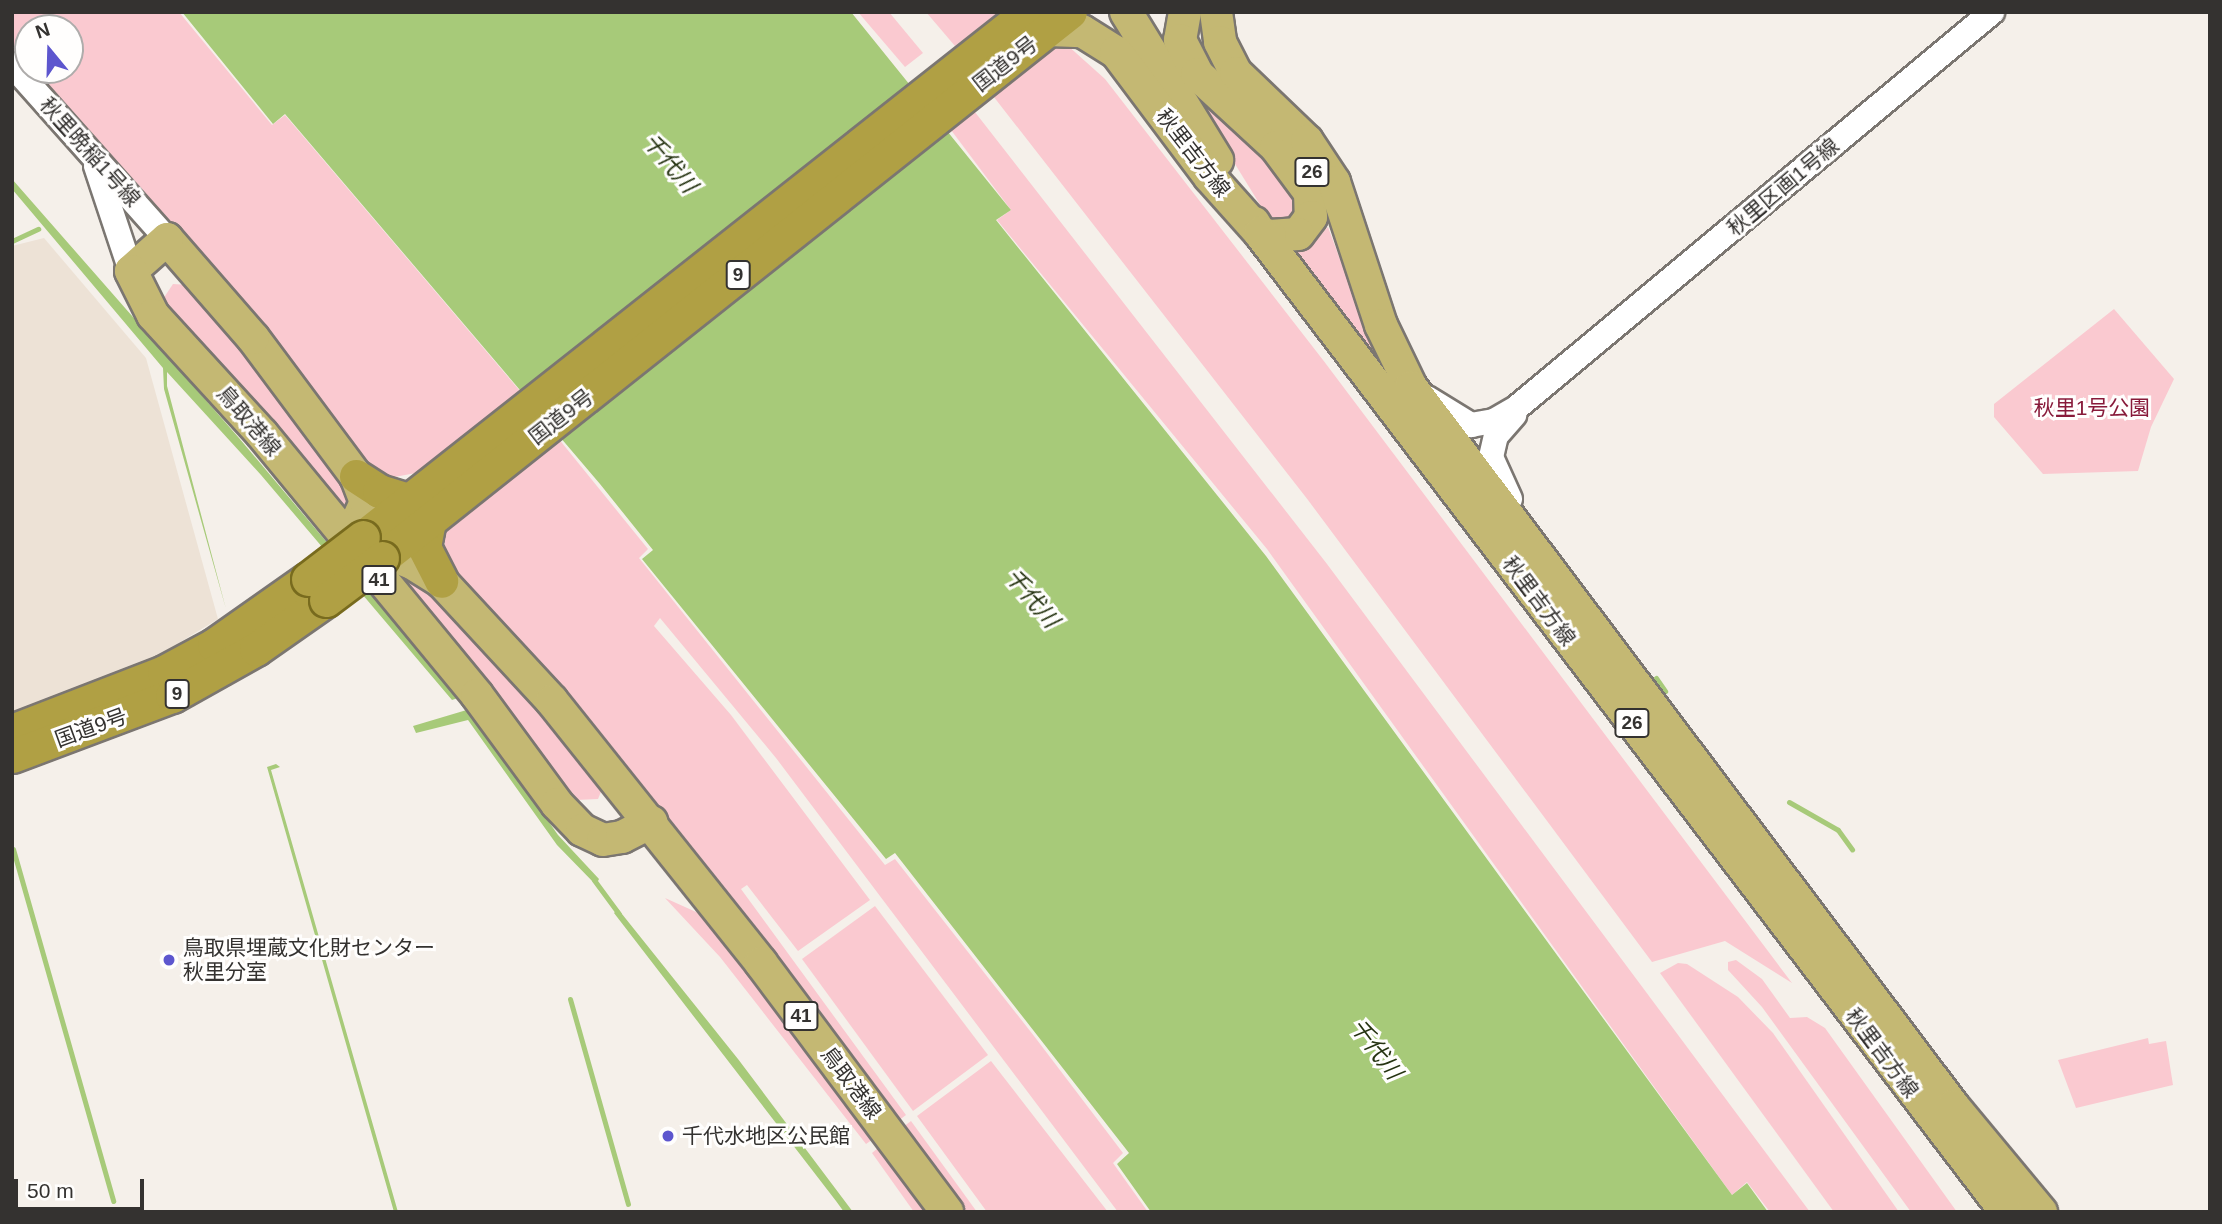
<!DOCTYPE html>
<html>
<head>
<meta charset="utf-8">
<style>
  body { margin:0 }
  #map { position:relative; width:2222px; height:1224px; overflow:hidden; background:#f5f0ea; font-family:Arial,"Noto Sans JP",sans-serif }
  div>[style] { position:absolute }
  [style*='--x'] { left:calc(var(--x)*1px); top:calc(var(--y)*1px); width:calc(var(--w)*1px); rotate:calc(var(--a)*1deg) }
  .built>* { inset:0; background:#ede2d6 }
  .green>* { inset:0; background:#fac9d0 }
  .water>* { inset:0; background:#a7ca79 }
  .stream>* { height:5px; margin:-2.5px; padding:0 2.5px; transform-origin:2.5px; border-radius:2.5px; background:#a7ca79 }
  .roads { filter:drop-shadow(2px 0 #7b7671) drop-shadow(-2px 0 #7b7671) drop-shadow(0 2px #7b7671) drop-shadow(0 -2px #7b7671) }
  .tertiary>* { height:24px; margin:-12px; padding:0 12px; transform-origin:12px; border-radius:12px; background:#fff }
  .primary>* { height:32px; margin:-16px; padding:0 16px; transform-origin:16px; border-radius:16px; background:#c4b873 }
  .trunk>* { height:33px; margin:-16.5px; padding:0 16.5px; transform-origin:16.5px; border-radius:16.5px; background:#b0a044 }
  .bridges { filter:drop-shadow(2px 0 #786b1e) drop-shadow(-2px 0 #786b1e) drop-shadow(0 2px #786b1e) drop-shadow(0 -2px #786b1e) }
  .trunk-bridge>* { height:33px; margin:-16.5px; padding:0 16.5px; transform-origin:16.5px; border-radius:16.5px; background:#b0a044 }
  .dots>* { width:19px; height:19px; translate:-50% -50%; box-sizing:border-box; border:4px solid #fffefd; border-radius:50% }
  span { translate:-50% -50%; white-space:nowrap; text-align:center; line-height:1.15; -webkit-text-stroke:6px #fffefd; paint-order:stroke }
  .shield-label span { padding:2px 5px; background:#fffefd; border:2px solid; border-radius:5px; -webkit-text-stroke-width:0 }
  .shield-label { font-size:19px; color:#343230; font-weight:700 }
  .street-label { font-size:21px; color:#343230 }
  .park-label { font-size:21px; color:#881a3a }
  .poi-label { font-size:21px; color:#343230 }
  .left { translate:0 -50%; text-align:left }
  .water-label { font-size:23px; color:#253311; font-style:italic }
  .frame { position:absolute; inset:0; border:14px solid #343230; pointer-events:none }
  .north { position:absolute; left:14px; top:14px; width:70px; height:70px; box-sizing:border-box; background:#fffefd; border:2px solid #aeacab; border-radius:50%; rotate:341deg; font-size:19px; font-weight:700; line-height:28px; text-align:center; color:#343230 }
  .north::after { content:''; display:block; margin:auto; width:24px; height:32px; background:#5d56ce; clip-path:polygon(50% 0,100% 100%,50% 72%,0 100%) }
  .scale { position:absolute; left:14px; top:1179px; width:130px; height:32px; box-sizing:border-box; border:4px solid #343230; border-top:0; padding-left:9px; font-size:21px; line-height:24px; white-space:nowrap; color:#343230; -webkit-text-stroke:5px #fffefd; paint-order:stroke }
</style>
</head>
<body>
<div id="map">
  <div class="built">
    <i style="clip-path:polygon(44px 238px,146px 358px,218px 619px,141px 666px,12px 712px,12px 246px)"></i>
  </div>
  <div class="green">
    <i style="clip-path:polygon(12px 12px,179px 12px,272px 125px,285px 115px,520px 391px,416px 473px,389px 478px,371px 469px,30px 70px,70px 70px,70px 28px,28px 28px,28px 68px,12px 51px)"></i>
    <i style="clip-path:polygon(858px 12px,889px 12px,923px 53px,905px 67px)"></i>
    <i style="clip-path:polygon(926px 12px,999px 12px,955px 46px)"></i>
    <i style="clip-path:polygon(1066px 44px,1105px 79px,1323px 360px,1792px 983px,1725px 941px,1652px 962px,1308px 500px,990px 92px,1053px 45px)"></i>
    <i style="clip-path:polygon(1161px 44px,1278px 159px,1303px 218px,1275px 223px,1267px 216px)"></i>
    <i style="clip-path:polygon(971px 107px,1327px 564px,1810px 1212px,1770px 1212px,1747px 1182px,1732px 1195px,1267px 549px,997px 220px,1011px 210px,948px 126px)"></i>
    <i style="clip-path:polygon(1328px 227px,1376px 356px,1399px 394px,1290px 252px,1306px 247px)"></i>
    <i style="clip-path:polygon(173px 284px,189px 285px,329px 453px,351px 503px,344px 517px,166px 314px,163px 299px)"></i>
    <i style="clip-path:polygon(2114px 309px,2174px 379px,2151px 427px,2138px 471px,2043px 474px,1994px 417px,1994px 404px)"></i>
    <i style="clip-path:polygon(558px 438px,648px 549px,639px 558px,885px 865px,895px 859px,1034px 1036px,1123px 1153px,1113px 1163px,1148px 1212px,1118px 1212px,776px 758px,660px 618px,654px 626px,731px 715px,870px 900px,798px 951px,747px 885px,741px 889px,906px 1115px,894px 1124px,465px 588px,446px 552px,443px 532px,452px 519px)"></i>
    <i style="clip-path:polygon(413px 578px,467px 617px,605px 782px,598px 799px,576px 800px,561px 786px,395px 582px)"></i>
    <i style="clip-path:polygon(665px 898px,705px 916px,879px 1135px,866px 1144px,720px 957px)"></i>
    <i style="clip-path:polygon(875px 906px,988px 1055px,913px 1111px,802px 959px)"></i>
    <i style="clip-path:polygon(1736px 960px,1762px 979px,1790px 1018px,1807px 1017px,1825px 1028px,1957px 1212px,1911px 1212px,1762px 1007px,1728px 970px,1728px 962px)"></i>
    <i style="clip-path:polygon(1678px 963px,1687px 964px,1738px 997px,1773px 1033px,1899px 1212px,1834px 1212px,1660px 973px)"></i>
    <i style="clip-path:polygon(2148px 1038px,2149px 1044px,2166px 1041px,2173px 1085px,2076px 1108px,2058px 1060px)"></i>
    <i style="clip-path:polygon(991px 1061px,1101px 1203px,1108px 1212px,987px 1212px,917px 1116px)"></i>
    <i style="clip-path:polygon(911px 1121px,977px 1212px,958px 1212px,899px 1130px)"></i>
    <i style="clip-path:polygon(885px 1142px,937px 1212px,914px 1212px,872px 1153px)"></i>
  </div>
  <div class="water">
    <i style="clip-path:polygon(182px 12px,851px 12px,1006px 204px,1011px 210px,996px 220px,1266px 556px,1732px 1195px,1747px 1183px,1768px 1212px,1151px 1212px,1117px 1164px,1129px 1153px,895px 853px,886px 859px,642px 559px,653px 550px,600px 484px,285px 114px,273px 124px)"></i>
    <i style="clip-path:polygon(12px 179px,239px 438px,458px 698px,452px 700px,261px 475px,167px 372px,167px 386px,226px 609px,164px 389px,163px 368px,12px 189px)"></i>
    <i style="clip-path:polygon(470px 709px,558px 835px,599px 879px,596px 885px,557px 845px,468px 720px,416px 733px,413px 726px)"></i>
    <i style="clip-path:polygon(276px 764px,280px 767px,271px 770px,398px 1212px,394px 1212px,267px 767px)"></i>
    <i style="clip-path:polygon(618px 909px,738px 1059px,853px 1212px,844px 1212px,836px 1201px,614px 913px)"></i>
  </div>
  <div class="stream">
    <i style="--x:12;--y:241;--w:29;--a:-25"></i>
    <i style="--x:1656;--y:678;--w:16;--a:55"></i>
    <i style="--x:1789;--y:802;--w:56;--a:29.7"></i>
    <i style="--x:1838;--y:830;--w:24;--a:54"></i>
    <i style="--x:13;--y:849;--w:366;--a:74.1"></i>
    <i style="--x:594;--y:880;--w:42;--a:53.7"></i>
    <i style="--x:570;--y:999;--w:213;--a:74.2"></i>
  </div>
  <div class="roads">
    <div class="tertiary">
      <i style="--x:12;--y:65;--w:233;--a:48.3"></i>
      <i style="--x:96;--y:166;--w:111;--a:71.6"></i>
      <i style="--x:1427;--y:398;--w:52;--a:31.5"></i>
      <i style="--x:1471;--y:425;--w:23;--a:-10"></i>
      <i style="--x:1494;--y:421;--w:24;--a:-30"></i>
      <i style="--x:1515;--y:409;--w:621;--a:-39.77"></i>
      <i style="--x:1510;--y:499;--w:46;--a:-114.3"></i>
      <i style="--x:1491;--y:457;--w:22;--a:-77"></i>
      <i style="--x:1496;--y:436;--w:28;--a:-49"></i>
    </div>
    <div class="primary">
      <i style="--x:1126;--y:12;--w:174;--a:58.4"></i>
      <i style="--x:1185;--y:12;--w:28;--a:100"></i>
      <i style="--x:1180;--y:40;--w:38;--a:63"></i>
      <i style="--x:1197;--y:74;--w:108;--a:42.7"></i>
      <i style="--x:1276;--y:147;--w:57;--a:53.5"></i>
      <i style="--x:1310;--y:193;--w:24;--a:88"></i>
      <i style="--x:1311;--y:217;--w:21;--a:127"></i>
      <i style="--x:1298;--y:234;--w:28;--a:176"></i>
      <i style="--x:1270;--y:236;--w:10;--a:-163"></i>
      <i style="--x:1260;--y:233;--w:12;--a:-121"></i>
      <i style="--x:1216;--y:12;--w:30;--a:82"></i>
      <i style="--x:1220;--y:42;--w:35;--a:63"></i>
      <i style="--x:1236;--y:73;--w:98;--a:43.8"></i>
      <i style="--x:1307;--y:141;--w:49;--a:56.6"></i>
      <i style="--x:1334;--y:182;--w:151;--a:71.8"></i>
      <i style="--x:1381;--y:325;--w:69;--a:64.2"></i>
      <i style="--x:1411;--y:387;--w:900;--a:52.99"></i>
      <i style="--x:1953;--y:1106;--w:138;--a:50.3"></i>
      <i style="--x:1048;--y:30;--w:34;--a:2"></i>
      <i style="--x:1082;--y:31;--w:40;--a:32"></i>
      <i style="--x:1116;--y:52;--w:156;--a:53.1"></i>
      <i style="--x:1210;--y:177;--w:75;--a:48.2"></i>
      <i style="--x:1260;--y:233;--w:1231;--a:52.69"></i>
      <i style="--x:353;--y:530;--w:31;--a:-65"></i>
      <i style="--x:366;--y:502;--w:28;--a:-111"></i>
      <i style="--x:356;--y:476;--w:172;--a:-126.7"></i>
      <i style="--x:253;--y:338;--w:131;--a:-131"></i>
      <i style="--x:167;--y:239;--w:48;--a:138.4"></i>
      <i style="--x:131;--y:271;--w:49;--a:63.4"></i>
      <i style="--x:153;--y:315;--w:161;--a:47.5"></i>
      <i style="--x:262;--y:434;--w:338;--a:50.5"></i>
      <i style="--x:477;--y:695;--w:135;--a:53.7"></i>
      <i style="--x:557;--y:804;--w:36;--a:46"></i>
      <i style="--x:582;--y:830;--w:23;--a:25"></i>
      <i style="--x:603;--y:840;--w:19;--a:-9"></i>
      <i style="--x:622;--y:837;--w:33;--a:-27"></i>
      <i style="--x:382;--y:558;--w:12;--a:-9"></i>
      <i style="--x:394;--y:556;--w:19;--a:21"></i>
      <i style="--x:412;--y:563;--w:34;--a:32"></i>
      <i style="--x:441;--y:581;--w:163;--a:47.2"></i>
      <i style="--x:552;--y:701;--w:335;--a:51.4"></i>
      <i style="--x:761;--y:963;--w:311;--a:53.2"></i>
    </div>
    <div class="trunk">
      <i style="--x:356;--y:476;--w:27;--a:33"></i>
      <i style="--x:379;--y:491;--w:34;--a:17"></i>
      <i style="--x:429;--y:521;--w:26;--a:101"></i>
      <i style="--x:424;--y:547;--w:38;--a:63"></i>
      <i style="--x:363;--y:537;--w:847;--a:-38.29"></i>
      <i style="--x:382;--y:558;--w:878;--a:-38.44"></i>
      <i style="--x:12;--y:731;--w:163;--a:-21.2"></i>
      <i style="--x:164;--y:672;--w:57;--a:-28.4"></i>
      <i style="--x:214;--y:645;--w:115;--a:-35.1"></i>
      <i style="--x:12;--y:756;--w:171;--a:-20.6"></i>
      <i style="--x:172;--y:696;--w:96;--a:-29.2"></i>
      <i style="--x:256;--y:649;--w:85;--a:-35"></i>
    </div>
  </div>
  <div class="bridges">
    <div class="trunk-bridge">
      <i style="--x:308;--y:579;--w:69;--a:-37.4"></i>
      <i style="--x:326;--y:600;--w:70;--a:-36.9"></i>
    </div>
  </div>
  <div class="dots">
    <i style="left:169px;top:960px;background:#5d56ce"></i>
    <i style="left:668px;top:1136px;background:#5d56ce"></i>
  </div>
  <div class="shield-label">
    <span style="left:1312px;top:172px">26</span>
    <span style="left:738px;top:275px">9</span>
    <span style="left:379px;top:580px">41</span>
    <span style="left:177px;top:694px">9</span>
    <span style="left:1632px;top:723px">26</span>
    <span style="left:801px;top:1016px">41</span>
  </div>
  <div class="street-label">
    <span style="left:1005px;top:64px;rotate:-38deg">国道9号</span>
    <span style="left:90px;top:152px;rotate:48deg">秋里晩稲1号線</span>
    <span style="left:1193px;top:153px;rotate:52deg">秋里吉方線</span>
    <span style="left:1783px;top:187px;rotate:-40deg">秋里区画1号線</span>
    <span style="left:561px;top:417px;rotate:-38deg">国道9号</span>
    <span style="left:249px;top:421px;rotate:49deg">鳥取港線</span>
    <span style="left:1539px;top:601px;rotate:53deg">秋里吉方線</span>
    <span style="left:91px;top:728px;rotate:-20deg">国道9号</span>
    <span style="left:1882px;top:1053px;rotate:53deg">秋里吉方線</span>
    <span style="left:851px;top:1083px;rotate:53deg">鳥取港線</span>
  </div>
  <div class="park-label">
    <span style="left:2092px;top:408px">秋里1号公園</span>
  </div>
  <div class="poi-label">
    <span class="left" style="left:183px;top:960px">鳥取県埋蔵文化財センター<br>秋里分室</span>
    <span class="left" style="left:682px;top:1136px">千代水地区公民館</span>
  </div>
  <div class="water-label">
    <span style="left:670px;top:163px;rotate:50deg">千代川</span>
    <span style="left:1032px;top:598px;rotate:50deg">千代川</span>
    <span style="left:1376px;top:1049px;rotate:53deg">千代川</span>
  </div>
  <div class="frame"></div>
  <div class="north">N</div>
  <div class="scale">50 m</div>
</div>
</body>
</html>
